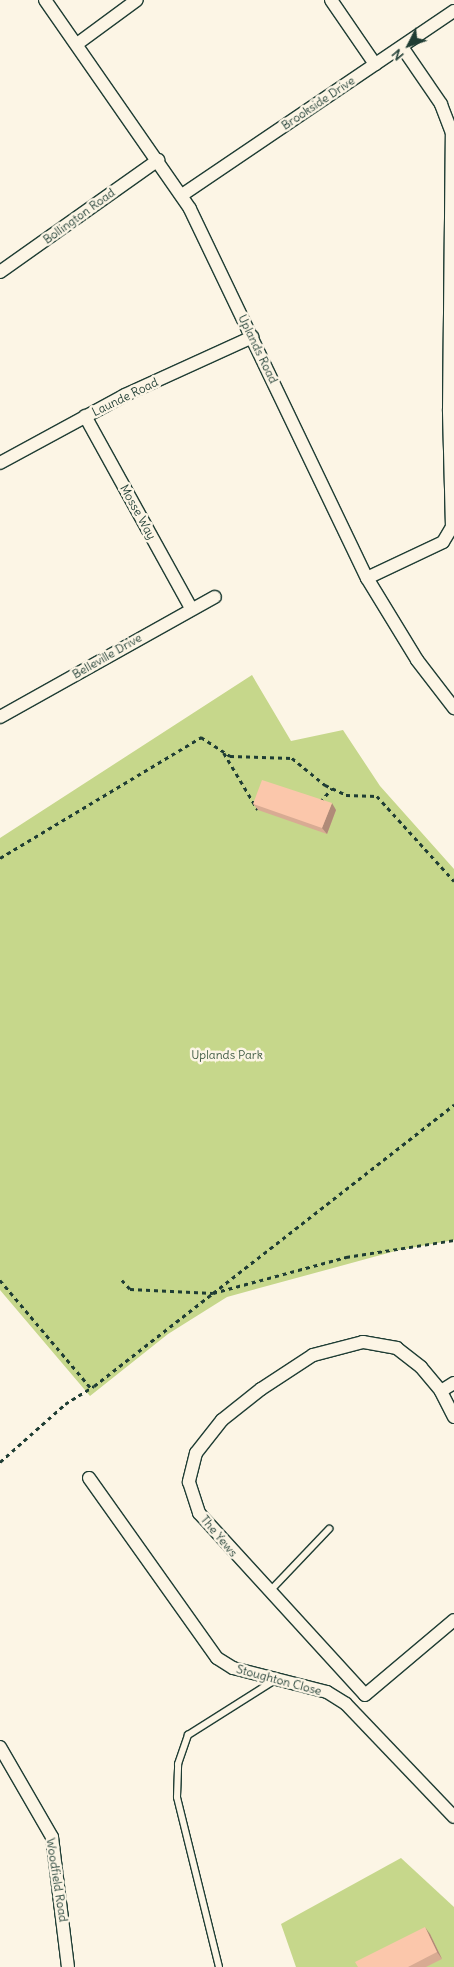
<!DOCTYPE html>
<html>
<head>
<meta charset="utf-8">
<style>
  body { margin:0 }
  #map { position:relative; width:454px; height:1967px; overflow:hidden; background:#fcf5e5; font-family:Delius,sans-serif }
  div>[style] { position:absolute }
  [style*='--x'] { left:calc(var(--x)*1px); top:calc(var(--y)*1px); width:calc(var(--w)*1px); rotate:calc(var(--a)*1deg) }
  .green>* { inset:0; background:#c6d78b }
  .path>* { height:2.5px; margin-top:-1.25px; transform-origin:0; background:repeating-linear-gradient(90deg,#1f3d34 0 4px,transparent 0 8px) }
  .roads { filter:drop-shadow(1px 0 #1f3d34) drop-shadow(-1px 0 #1f3d34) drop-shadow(0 1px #1f3d34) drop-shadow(0 -1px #1f3d34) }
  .service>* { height:6px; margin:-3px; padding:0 3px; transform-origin:3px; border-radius:3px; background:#fcf5e5 }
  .minor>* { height:12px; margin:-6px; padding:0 6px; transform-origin:6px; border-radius:6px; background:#fcf5e5 }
  .wall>* { inset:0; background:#d8ab93 }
  .shaded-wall>* { inset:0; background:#b08b78 }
  .building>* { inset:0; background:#fbc7ab }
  span { translate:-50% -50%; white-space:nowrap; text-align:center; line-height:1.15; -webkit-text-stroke:5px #fcf5e5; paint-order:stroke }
  .street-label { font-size:12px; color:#1f3d34 }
  .park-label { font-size:12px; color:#405c45 }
  .north { position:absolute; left:384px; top:20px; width:50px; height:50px; -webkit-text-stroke:4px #fcf5e5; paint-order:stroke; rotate:229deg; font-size:14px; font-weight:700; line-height:20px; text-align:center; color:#1f3d34 }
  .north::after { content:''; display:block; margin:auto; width:18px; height:22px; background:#1f3d34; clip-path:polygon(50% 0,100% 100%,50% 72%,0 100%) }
</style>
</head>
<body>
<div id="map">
  <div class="green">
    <i style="clip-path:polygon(252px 675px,291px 741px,343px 730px,380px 786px,454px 869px,454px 1240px,399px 1250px,227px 1297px,168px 1334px,90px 1396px,0 1290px,0 838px)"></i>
    <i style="clip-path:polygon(401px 1858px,454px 1907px,454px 1967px,296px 1967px,281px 1924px)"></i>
  </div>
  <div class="path">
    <i style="--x:224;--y:753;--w:66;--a:59.2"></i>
    <i style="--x:320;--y:802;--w:18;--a:-49"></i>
    <i style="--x:0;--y:858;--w:235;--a:-31"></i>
    <i style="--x:201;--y:737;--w:35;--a:33"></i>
    <i style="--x:230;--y:756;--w:62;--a:1.8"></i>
    <i style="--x:292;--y:758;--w:43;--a:39.3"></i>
    <i style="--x:325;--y:785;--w:23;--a:25"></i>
    <i style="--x:346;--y:795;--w:31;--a:2"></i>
    <i style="--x:377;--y:796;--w:115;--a:47.8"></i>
    <i style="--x:0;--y:1280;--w:141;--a:49.9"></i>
    <i style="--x:122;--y:1280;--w:12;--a:48"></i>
    <i style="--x:130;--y:1289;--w:83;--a:2.8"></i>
    <i style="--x:213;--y:1293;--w:306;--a:-38"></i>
    <i style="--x:0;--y:1462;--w:87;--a:-41.7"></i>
    <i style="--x:65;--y:1404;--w:34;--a:-32"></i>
    <i style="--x:94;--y:1386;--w:151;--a:-38"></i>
    <i style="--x:213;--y:1293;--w:138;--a:-15.1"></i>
    <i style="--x:346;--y:1257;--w:109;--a:-8.9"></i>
  </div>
  <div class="roads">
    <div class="service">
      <i style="--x:270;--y:1591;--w:86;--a:-46.4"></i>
      <i style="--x:219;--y:1967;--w:175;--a:-103.9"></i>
      <i style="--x:177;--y:1797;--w:33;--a:-88"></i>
      <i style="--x:178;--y:1764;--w:31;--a:-71"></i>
      <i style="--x:188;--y:1735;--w:103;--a:-32.3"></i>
    </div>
    <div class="minor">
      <i style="--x:45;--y:0;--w:254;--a:55.2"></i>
      <i style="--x:190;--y:209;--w:409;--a:64.4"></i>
      <i style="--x:367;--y:578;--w:96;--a:58.6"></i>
      <i style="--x:417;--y:660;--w:61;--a:52.4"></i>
      <i style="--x:331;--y:0;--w:78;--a:55.5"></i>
      <i style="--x:77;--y:44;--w:74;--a:-36.3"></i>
      <i style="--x:182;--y:195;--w:328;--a:-34.1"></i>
      <i style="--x:0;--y:272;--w:194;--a:-35.3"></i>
      <i style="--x:85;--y:416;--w:219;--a:61.1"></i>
      <i style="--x:0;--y:463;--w:142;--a:-28.5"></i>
      <i style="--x:125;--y:395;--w:140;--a:-24.5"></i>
      <i style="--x:367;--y:578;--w:84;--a:-25.3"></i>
      <i style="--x:443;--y:542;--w:17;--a:-59"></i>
      <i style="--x:452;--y:527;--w:118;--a:-91.5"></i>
      <i style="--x:449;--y:409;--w:276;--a:-89.4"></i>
      <i style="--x:452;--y:133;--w:31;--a:-111"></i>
      <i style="--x:441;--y:104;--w:69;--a:-124.4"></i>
      <i style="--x:0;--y:717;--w:246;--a:-29.2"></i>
      <i style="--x:441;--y:1391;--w:15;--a:-32"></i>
      <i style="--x:454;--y:1417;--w:29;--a:-117"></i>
      <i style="--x:441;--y:1391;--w:31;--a:-130"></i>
      <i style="--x:421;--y:1367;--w:31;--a:-142"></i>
      <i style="--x:397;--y:1348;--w:35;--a:-170"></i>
      <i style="--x:363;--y:1342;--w:52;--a:165.4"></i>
      <i style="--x:313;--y:1355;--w:62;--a:146.8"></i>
      <i style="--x:261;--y:1389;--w:50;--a:141.5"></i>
      <i style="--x:222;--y:1420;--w:42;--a:128.2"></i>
      <i style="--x:196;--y:1453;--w:30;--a:104"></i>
      <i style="--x:189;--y:1482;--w:33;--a:72"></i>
      <i style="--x:199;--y:1513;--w:246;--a:47.6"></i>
      <i style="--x:365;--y:1695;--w:116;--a:-40.1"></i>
      <i style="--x:89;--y:1478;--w:221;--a:54.6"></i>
      <i style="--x:217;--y:1658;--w:19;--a:32"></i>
      <i style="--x:233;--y:1668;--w:97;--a:14.3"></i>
      <i style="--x:327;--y:1692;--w:22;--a:32"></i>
      <i style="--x:346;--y:1704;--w:156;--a:46.3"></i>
      <i style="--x:0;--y:1747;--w:104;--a:60"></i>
      <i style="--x:52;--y:1837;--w:131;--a:83"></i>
    </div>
  </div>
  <div class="wall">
    <i style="clip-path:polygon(253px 804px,336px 810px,327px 834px,258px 810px)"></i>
    <i style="clip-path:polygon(430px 1934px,442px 1959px,426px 1967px,358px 1967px)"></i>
  </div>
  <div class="shaded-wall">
    <i style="clip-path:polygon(332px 803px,336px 810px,327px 834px,322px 828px)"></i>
    <i style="clip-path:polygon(425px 1927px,430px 1934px,442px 1959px,437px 1952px)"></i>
  </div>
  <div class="building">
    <i style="clip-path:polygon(262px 780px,332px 803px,322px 828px,253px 804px)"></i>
    <i style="clip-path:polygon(425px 1927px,437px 1952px,408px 1967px,358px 1967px,355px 1962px)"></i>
  </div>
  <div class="street-label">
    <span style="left:318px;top:103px;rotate:-34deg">Brookside Drive</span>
    <span style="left:79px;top:216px;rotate:-36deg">Bollington Road</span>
    <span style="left:258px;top:349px;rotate:64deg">Uplands Road</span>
    <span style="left:125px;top:397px;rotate:-26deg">Launde Road</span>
    <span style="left:138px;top:512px;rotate:61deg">Mosse Way</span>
    <span style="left:107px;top:656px;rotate:-30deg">Belleville Drive</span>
    <span style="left:219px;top:1536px;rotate:50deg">The Yews</span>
    <span style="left:279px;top:1680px;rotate:15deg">Stoughton Close</span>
    <span style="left:57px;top:1880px;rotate:81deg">Woodfield Road</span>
  </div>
  <div class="park-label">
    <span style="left:227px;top:1055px">Uplands Park</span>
  </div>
  <div class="north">N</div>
</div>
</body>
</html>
